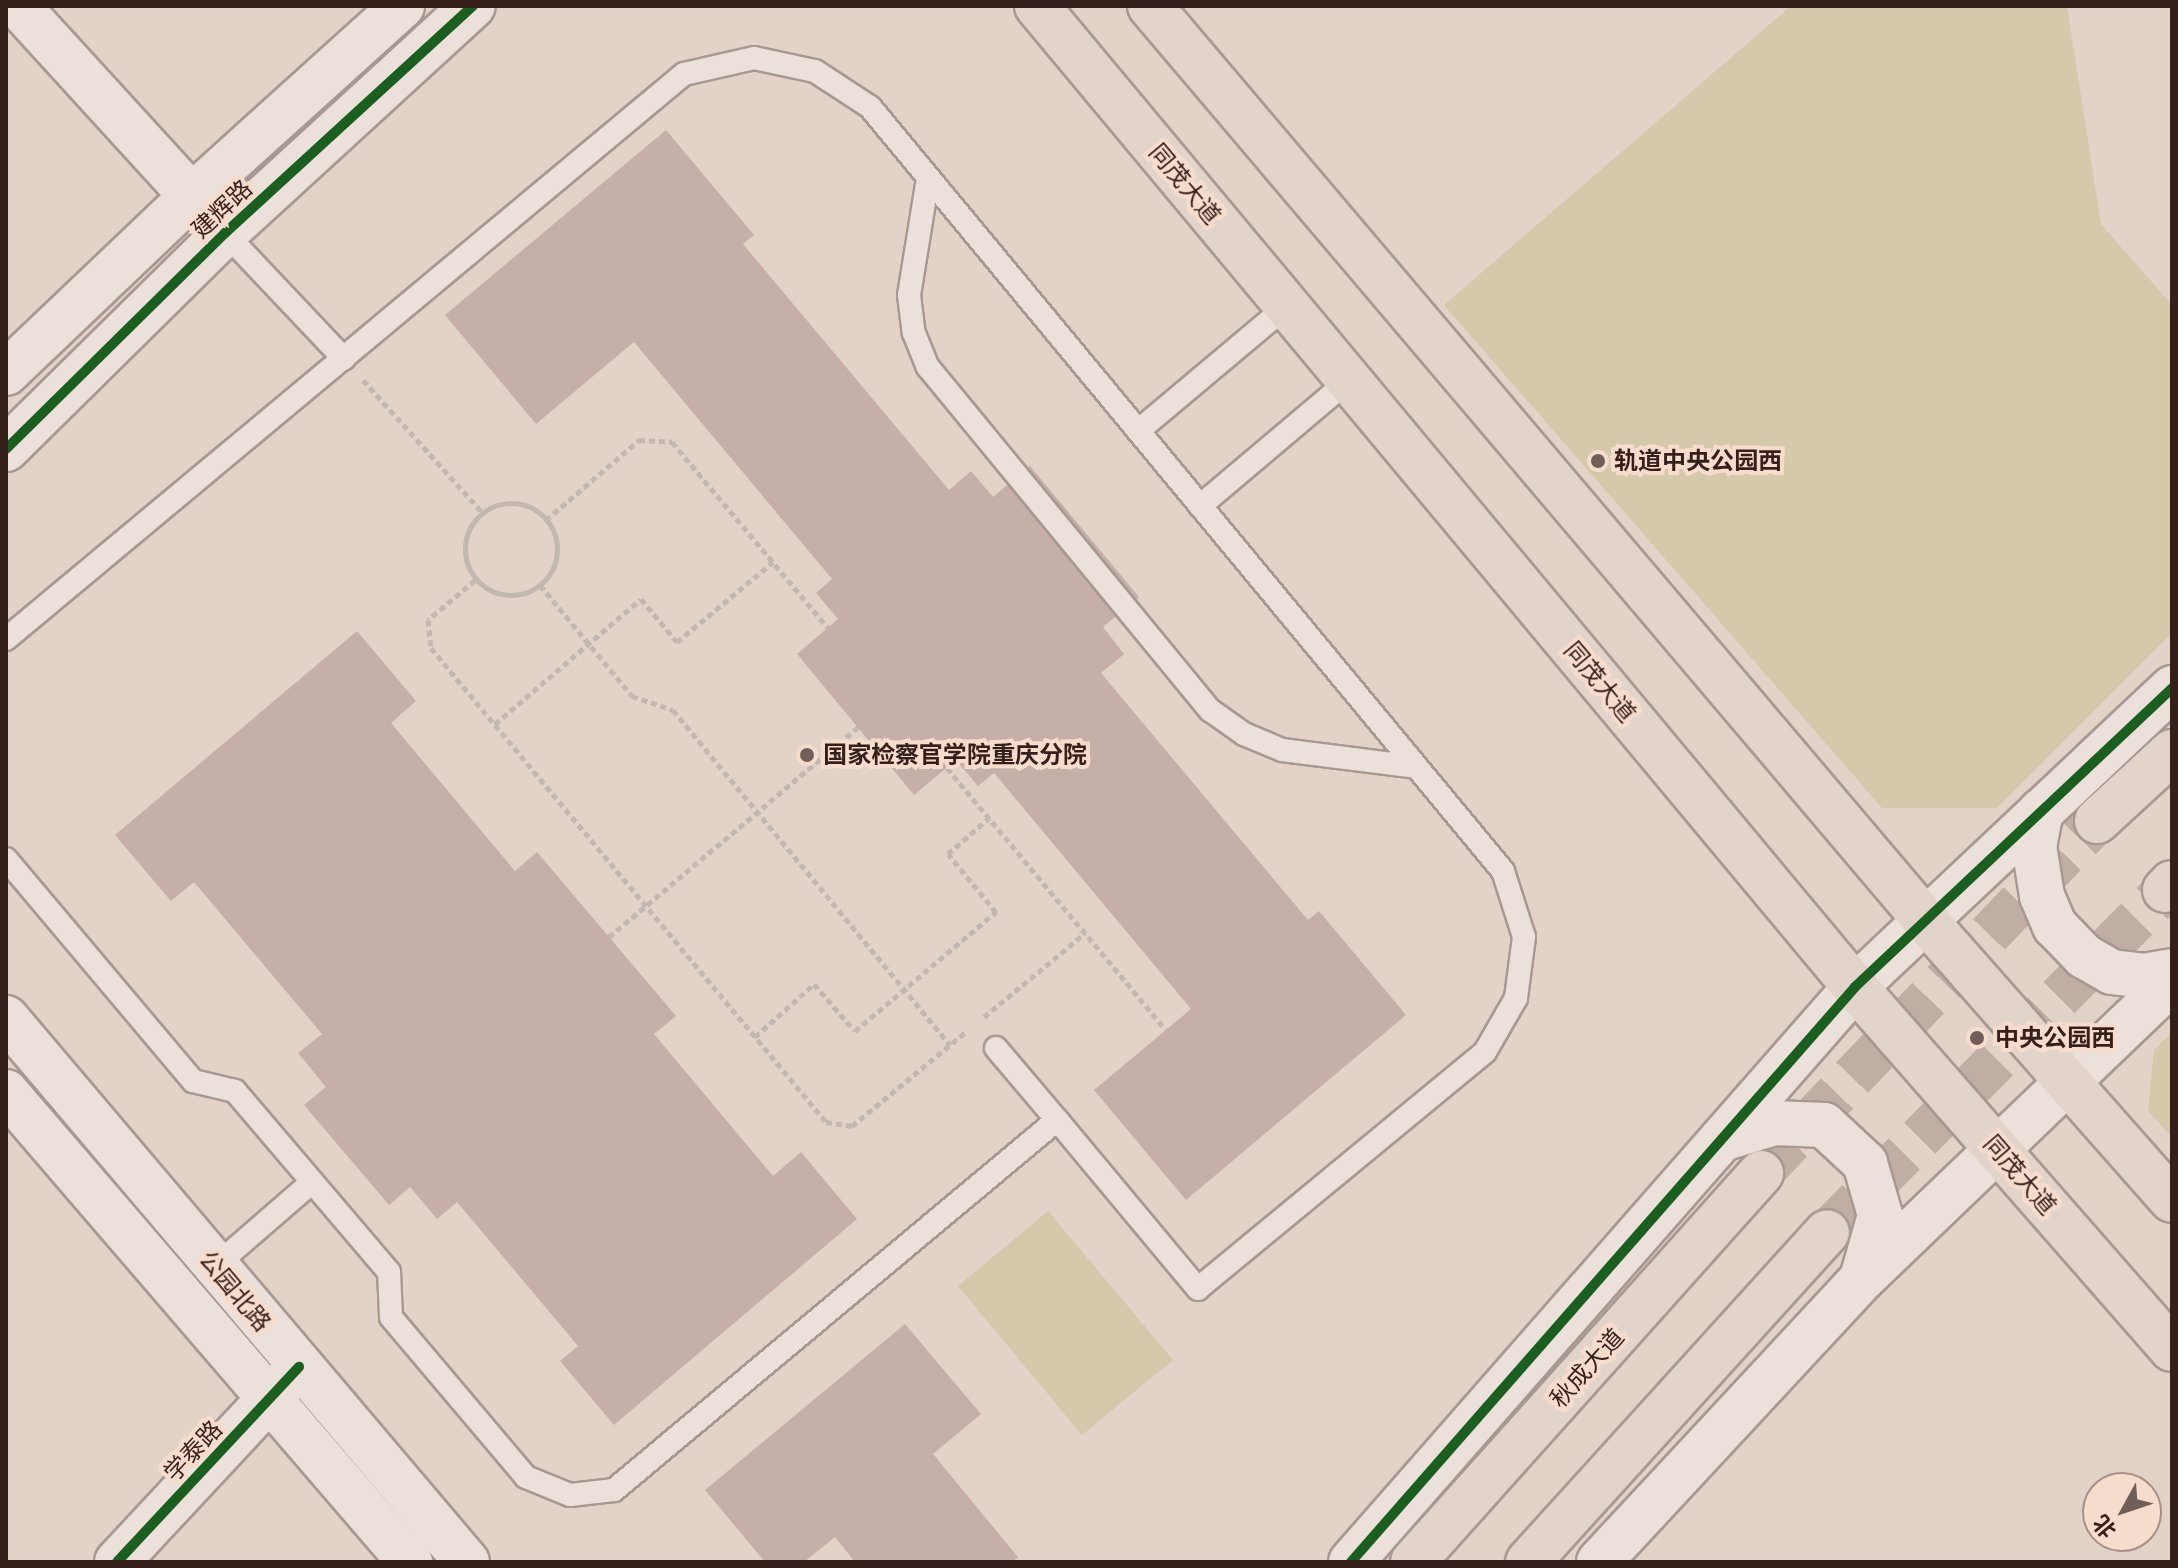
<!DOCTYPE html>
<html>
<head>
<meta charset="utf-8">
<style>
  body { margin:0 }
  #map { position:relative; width:2178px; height:1568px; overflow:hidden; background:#e3d2c8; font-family:"Libre Baskerville","Noto Sans SC",serif }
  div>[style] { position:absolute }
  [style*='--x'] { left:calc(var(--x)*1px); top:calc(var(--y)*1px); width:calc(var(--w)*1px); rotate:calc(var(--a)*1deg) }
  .green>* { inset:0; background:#d6c8aa }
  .building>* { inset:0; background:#c6afa9 }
  .primary-tunnel>* { height:44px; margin-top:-22px; transform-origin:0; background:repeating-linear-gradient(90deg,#c0aea5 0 44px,transparent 0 66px) }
  .path>* { height:5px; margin-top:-2.5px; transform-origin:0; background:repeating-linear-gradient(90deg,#c3b7b1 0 6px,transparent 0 10px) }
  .path>.ring { margin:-2.5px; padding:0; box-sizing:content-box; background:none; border:5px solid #c3b7b1; border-radius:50% }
  .roads { filter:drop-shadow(2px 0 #a79892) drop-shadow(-2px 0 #a79892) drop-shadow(0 2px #a79892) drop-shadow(0 -2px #a79892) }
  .lane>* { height:22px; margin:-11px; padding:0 11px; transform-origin:11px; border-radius:11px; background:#ebe0da }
  .street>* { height:44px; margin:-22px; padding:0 22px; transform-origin:22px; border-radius:22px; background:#ebe0da }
  .secondary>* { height:44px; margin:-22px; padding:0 22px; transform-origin:22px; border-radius:22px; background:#ebe0da }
  .primary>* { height:44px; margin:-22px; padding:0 22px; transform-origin:22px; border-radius:22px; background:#e3d4cb }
  .cycleway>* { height:10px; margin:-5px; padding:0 5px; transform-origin:5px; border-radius:5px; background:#1b5e20 }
  .dots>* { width:22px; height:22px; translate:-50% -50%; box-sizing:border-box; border:4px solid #f6dccd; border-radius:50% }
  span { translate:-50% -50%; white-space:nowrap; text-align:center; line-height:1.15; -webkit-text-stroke:8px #f6dccd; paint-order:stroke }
  .street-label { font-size:24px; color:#351f1b }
  .poi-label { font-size:24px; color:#351f1b; font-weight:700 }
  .left { translate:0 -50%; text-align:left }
  .frame { position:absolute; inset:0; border:8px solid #351f1b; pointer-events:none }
  .north { position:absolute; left:2082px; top:1472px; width:80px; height:80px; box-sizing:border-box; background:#f6dccd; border:2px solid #a99086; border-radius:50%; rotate:230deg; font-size:22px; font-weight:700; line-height:32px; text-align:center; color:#351f1b }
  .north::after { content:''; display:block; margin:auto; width:28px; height:36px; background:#725e58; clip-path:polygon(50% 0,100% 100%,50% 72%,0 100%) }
</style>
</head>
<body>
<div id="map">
  <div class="green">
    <i style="clip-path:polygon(1791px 6px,2067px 6px,2101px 224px,2172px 305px,2172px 633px,1997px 808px,1882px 808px,1444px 305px)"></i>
    <i style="clip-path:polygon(2172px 1032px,2172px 1137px,2148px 1111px,2154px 1050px)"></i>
    <i style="clip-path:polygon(1048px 1211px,1173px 1360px,1082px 1435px,958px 1286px)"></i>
  </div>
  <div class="building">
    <i style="clip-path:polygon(666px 130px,754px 235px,743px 244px,949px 490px,971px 471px,993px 497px,1030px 466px,1139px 597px,1103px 627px,1124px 654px,1101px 673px,1308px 920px,1319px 911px,1406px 1015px,1186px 1200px,1094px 1090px,1191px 1009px,994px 773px,978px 786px,956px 760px,914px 795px,797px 654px,838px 619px,816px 593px,832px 579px,634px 342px,536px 424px,445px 315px)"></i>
    <i style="clip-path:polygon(357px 631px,416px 701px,391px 723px,515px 871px,537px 852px,676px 1016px,654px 1034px,773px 1176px,801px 1152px,857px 1219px,614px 1425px,560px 1361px,578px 1346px,457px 1202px,437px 1219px,410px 1187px,389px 1205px,304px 1105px,326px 1087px,298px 1053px,322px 1034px,194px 882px,171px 901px,115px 835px)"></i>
    <i style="clip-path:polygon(905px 1324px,981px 1414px,933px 1454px,1018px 1557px,1012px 1562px,855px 1562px,835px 1537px,804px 1562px,765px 1562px,705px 1490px)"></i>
  </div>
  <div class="primary-tunnel">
    <i style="--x:1761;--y:1173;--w:487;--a:-46.3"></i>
    <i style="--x:1827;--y:1232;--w:481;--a:-45.3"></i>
  </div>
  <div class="path">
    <i style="--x:363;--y:380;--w:178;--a:48"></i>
    <i class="ring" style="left:465px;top:503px;width:87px;height:87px"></i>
    <i style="--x:546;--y:520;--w:123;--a:-40.7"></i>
    <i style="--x:639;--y:440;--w:33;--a:3"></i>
    <i style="--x:672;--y:442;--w:243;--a:50"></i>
    <i style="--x:475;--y:580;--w:62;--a:139.6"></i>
    <i style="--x:428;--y:620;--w:28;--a:84"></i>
    <i style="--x:431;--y:648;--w:617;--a:50.19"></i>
    <i style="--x:826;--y:1122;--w:26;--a:9"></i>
    <i style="--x:852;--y:1126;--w:149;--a:-39.6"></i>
    <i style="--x:540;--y:585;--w:144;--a:50.3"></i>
    <i style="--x:632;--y:696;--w:43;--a:18.9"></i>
    <i style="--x:673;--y:710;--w:435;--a:50.4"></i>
    <i style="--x:495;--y:724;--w:192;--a:-40.6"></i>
    <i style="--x:641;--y:599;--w:56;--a:50.1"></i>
    <i style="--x:677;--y:642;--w:125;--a:-39.8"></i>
    <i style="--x:947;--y:768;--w:341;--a:50.1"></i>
    <i style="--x:609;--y:937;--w:326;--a:-40.1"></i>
    <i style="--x:984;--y:1017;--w:131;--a:-39.7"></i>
    <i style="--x:755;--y:1037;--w:79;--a:-41.9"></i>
    <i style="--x:814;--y:984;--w:62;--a:48.9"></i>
    <i style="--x:855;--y:1031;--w:185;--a:-40.2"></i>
    <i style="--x:996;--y:912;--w:75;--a:-129.6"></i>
    <i style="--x:948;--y:854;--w:55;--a:-41.3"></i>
  </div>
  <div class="roads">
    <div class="lane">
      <i style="--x:928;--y:178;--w:119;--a:99.2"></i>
      <i style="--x:909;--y:295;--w:38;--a:83"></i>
      <i style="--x:914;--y:333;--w:37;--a:68"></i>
      <i style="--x:928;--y:367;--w:444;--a:50.6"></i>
      <i style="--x:1210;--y:710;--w:42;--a:35.2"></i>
      <i style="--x:1244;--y:734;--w:41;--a:22.8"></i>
      <i style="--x:1282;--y:750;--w:135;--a:7.2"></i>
      <i style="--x:225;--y:233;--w:173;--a:46.6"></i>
      <i style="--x:1138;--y:431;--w:194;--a:-40"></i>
      <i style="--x:1200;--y:506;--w:194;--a:-40.2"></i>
      <i style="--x:6;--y:639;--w:883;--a:-39.81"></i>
      <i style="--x:684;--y:74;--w:72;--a:-12.9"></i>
      <i style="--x:754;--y:58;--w:62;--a:12"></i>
      <i style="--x:815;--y:71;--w:66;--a:33.2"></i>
      <i style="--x:870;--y:107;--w:992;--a:50.36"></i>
      <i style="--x:1503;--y:871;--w:69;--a:72.3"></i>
      <i style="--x:1524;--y:937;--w:62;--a:97.5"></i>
      <i style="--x:1516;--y:998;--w:62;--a:119.9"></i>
      <i style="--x:1485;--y:1052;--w:372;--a:140.5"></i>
      <i style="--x:1198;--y:1289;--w:220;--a:-129.8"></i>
      <i style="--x:1057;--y:1120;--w:577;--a:140.13"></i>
      <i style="--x:614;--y:1490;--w:44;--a:173.5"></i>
      <i style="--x:570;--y:1495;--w:48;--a:-157.8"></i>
      <i style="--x:526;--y:1477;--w:209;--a:-130.2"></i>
      <i style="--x:391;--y:1317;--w:45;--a:-92.5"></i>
      <i style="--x:389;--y:1272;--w:238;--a:-130.4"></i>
      <i style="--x:235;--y:1091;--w:43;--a:-166.6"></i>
      <i style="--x:193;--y:1081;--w:290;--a:-130.1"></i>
      <i style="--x:996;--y:1048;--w:94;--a:49.7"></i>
      <i style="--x:214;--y:1267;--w:130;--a:-40.9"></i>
    </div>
    <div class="street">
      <i style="--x:18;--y:6;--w:307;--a:47.6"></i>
      <i style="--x:117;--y:1562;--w:261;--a:-47"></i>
    </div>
    <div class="secondary">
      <i style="--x:6;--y:373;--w:257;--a:-43.6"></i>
      <i style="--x:192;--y:196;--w:283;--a:-42.1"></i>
      <i style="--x:6;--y:449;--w:308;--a:-44.6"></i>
      <i style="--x:225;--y:233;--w:336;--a:-42.5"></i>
      <i style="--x:2041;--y:811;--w:36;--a:101"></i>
      <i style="--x:2034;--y:846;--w:51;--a:80.9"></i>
      <i style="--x:2042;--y:896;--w:33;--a:67"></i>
      <i style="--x:2055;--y:926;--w:42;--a:46"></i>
      <i style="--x:2084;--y:956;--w:32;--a:30"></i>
      <i style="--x:2112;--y:972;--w:32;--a:7"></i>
      <i style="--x:2144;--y:976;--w:28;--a:-10"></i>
      <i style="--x:6;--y:1018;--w:713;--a:49.72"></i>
      <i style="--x:6;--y:1092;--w:620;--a:49.32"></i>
      <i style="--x:1722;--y:1139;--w:54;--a:-17.1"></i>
      <i style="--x:1774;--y:1123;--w:50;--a:2.3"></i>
      <i style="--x:1824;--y:1125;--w:56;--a:42.8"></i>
      <i style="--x:1865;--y:1163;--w:54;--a:73.9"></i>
      <i style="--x:1880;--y:1215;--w:62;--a:105.8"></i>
      <i style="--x:1351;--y:1562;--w:765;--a:-48.76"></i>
      <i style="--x:1855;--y:987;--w:436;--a:-43.3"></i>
      <i style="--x:1599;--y:1562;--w:388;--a:-47.1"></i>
      <i style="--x:1863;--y:1278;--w:428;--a:-43.8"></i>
    </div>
    <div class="primary">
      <i style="--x:1037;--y:6;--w:1277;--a:50.18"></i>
      <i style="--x:1855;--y:987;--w:481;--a:48.8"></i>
      <i style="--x:1150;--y:6;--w:1198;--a:49.7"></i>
      <i style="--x:1925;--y:920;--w:373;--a:48.6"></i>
      <i style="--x:2097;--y:821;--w:102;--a:-42.6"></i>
      <i style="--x:2165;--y:890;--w:10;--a:-45"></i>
      <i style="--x:1413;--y:1562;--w:522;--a:-48.18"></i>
      <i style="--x:1528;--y:1562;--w:445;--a:-47.8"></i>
    </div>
  </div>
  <div class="cycleway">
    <i style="--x:6;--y:449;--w:308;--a:-44.6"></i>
    <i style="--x:225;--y:233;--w:336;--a:-42.5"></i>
    <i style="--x:117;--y:1562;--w:267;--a:-47"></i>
    <i style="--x:1351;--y:1562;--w:765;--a:-48.76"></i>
    <i style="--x:1855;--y:987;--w:436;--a:-43.3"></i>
  </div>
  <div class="dots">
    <i style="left:1598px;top:461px;background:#725e58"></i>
    <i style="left:807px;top:755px;background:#725e58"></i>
    <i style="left:1977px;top:1038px;background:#725e58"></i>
  </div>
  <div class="street-label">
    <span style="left:1185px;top:184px;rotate:50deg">同茂大道</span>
    <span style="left:222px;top:209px;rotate:-43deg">建辉路</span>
    <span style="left:1600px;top:682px;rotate:50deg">同茂大道</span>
    <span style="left:2020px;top:1175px;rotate:49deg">同茂大道</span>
    <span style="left:235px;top:1291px;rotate:50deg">公园北路</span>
    <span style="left:1587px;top:1368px;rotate:-48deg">秋成大道</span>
    <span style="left:193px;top:1451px;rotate:-47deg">学泰路</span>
  </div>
  <div class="poi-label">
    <span class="left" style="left:1614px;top:461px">轨道中央公园西</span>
    <span class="left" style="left:823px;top:755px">国家检察官学院重庆分院</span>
    <span class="left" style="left:1995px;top:1038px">中央公园西</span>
  </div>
  <div class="frame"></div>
  <div class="north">北</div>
</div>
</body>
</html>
